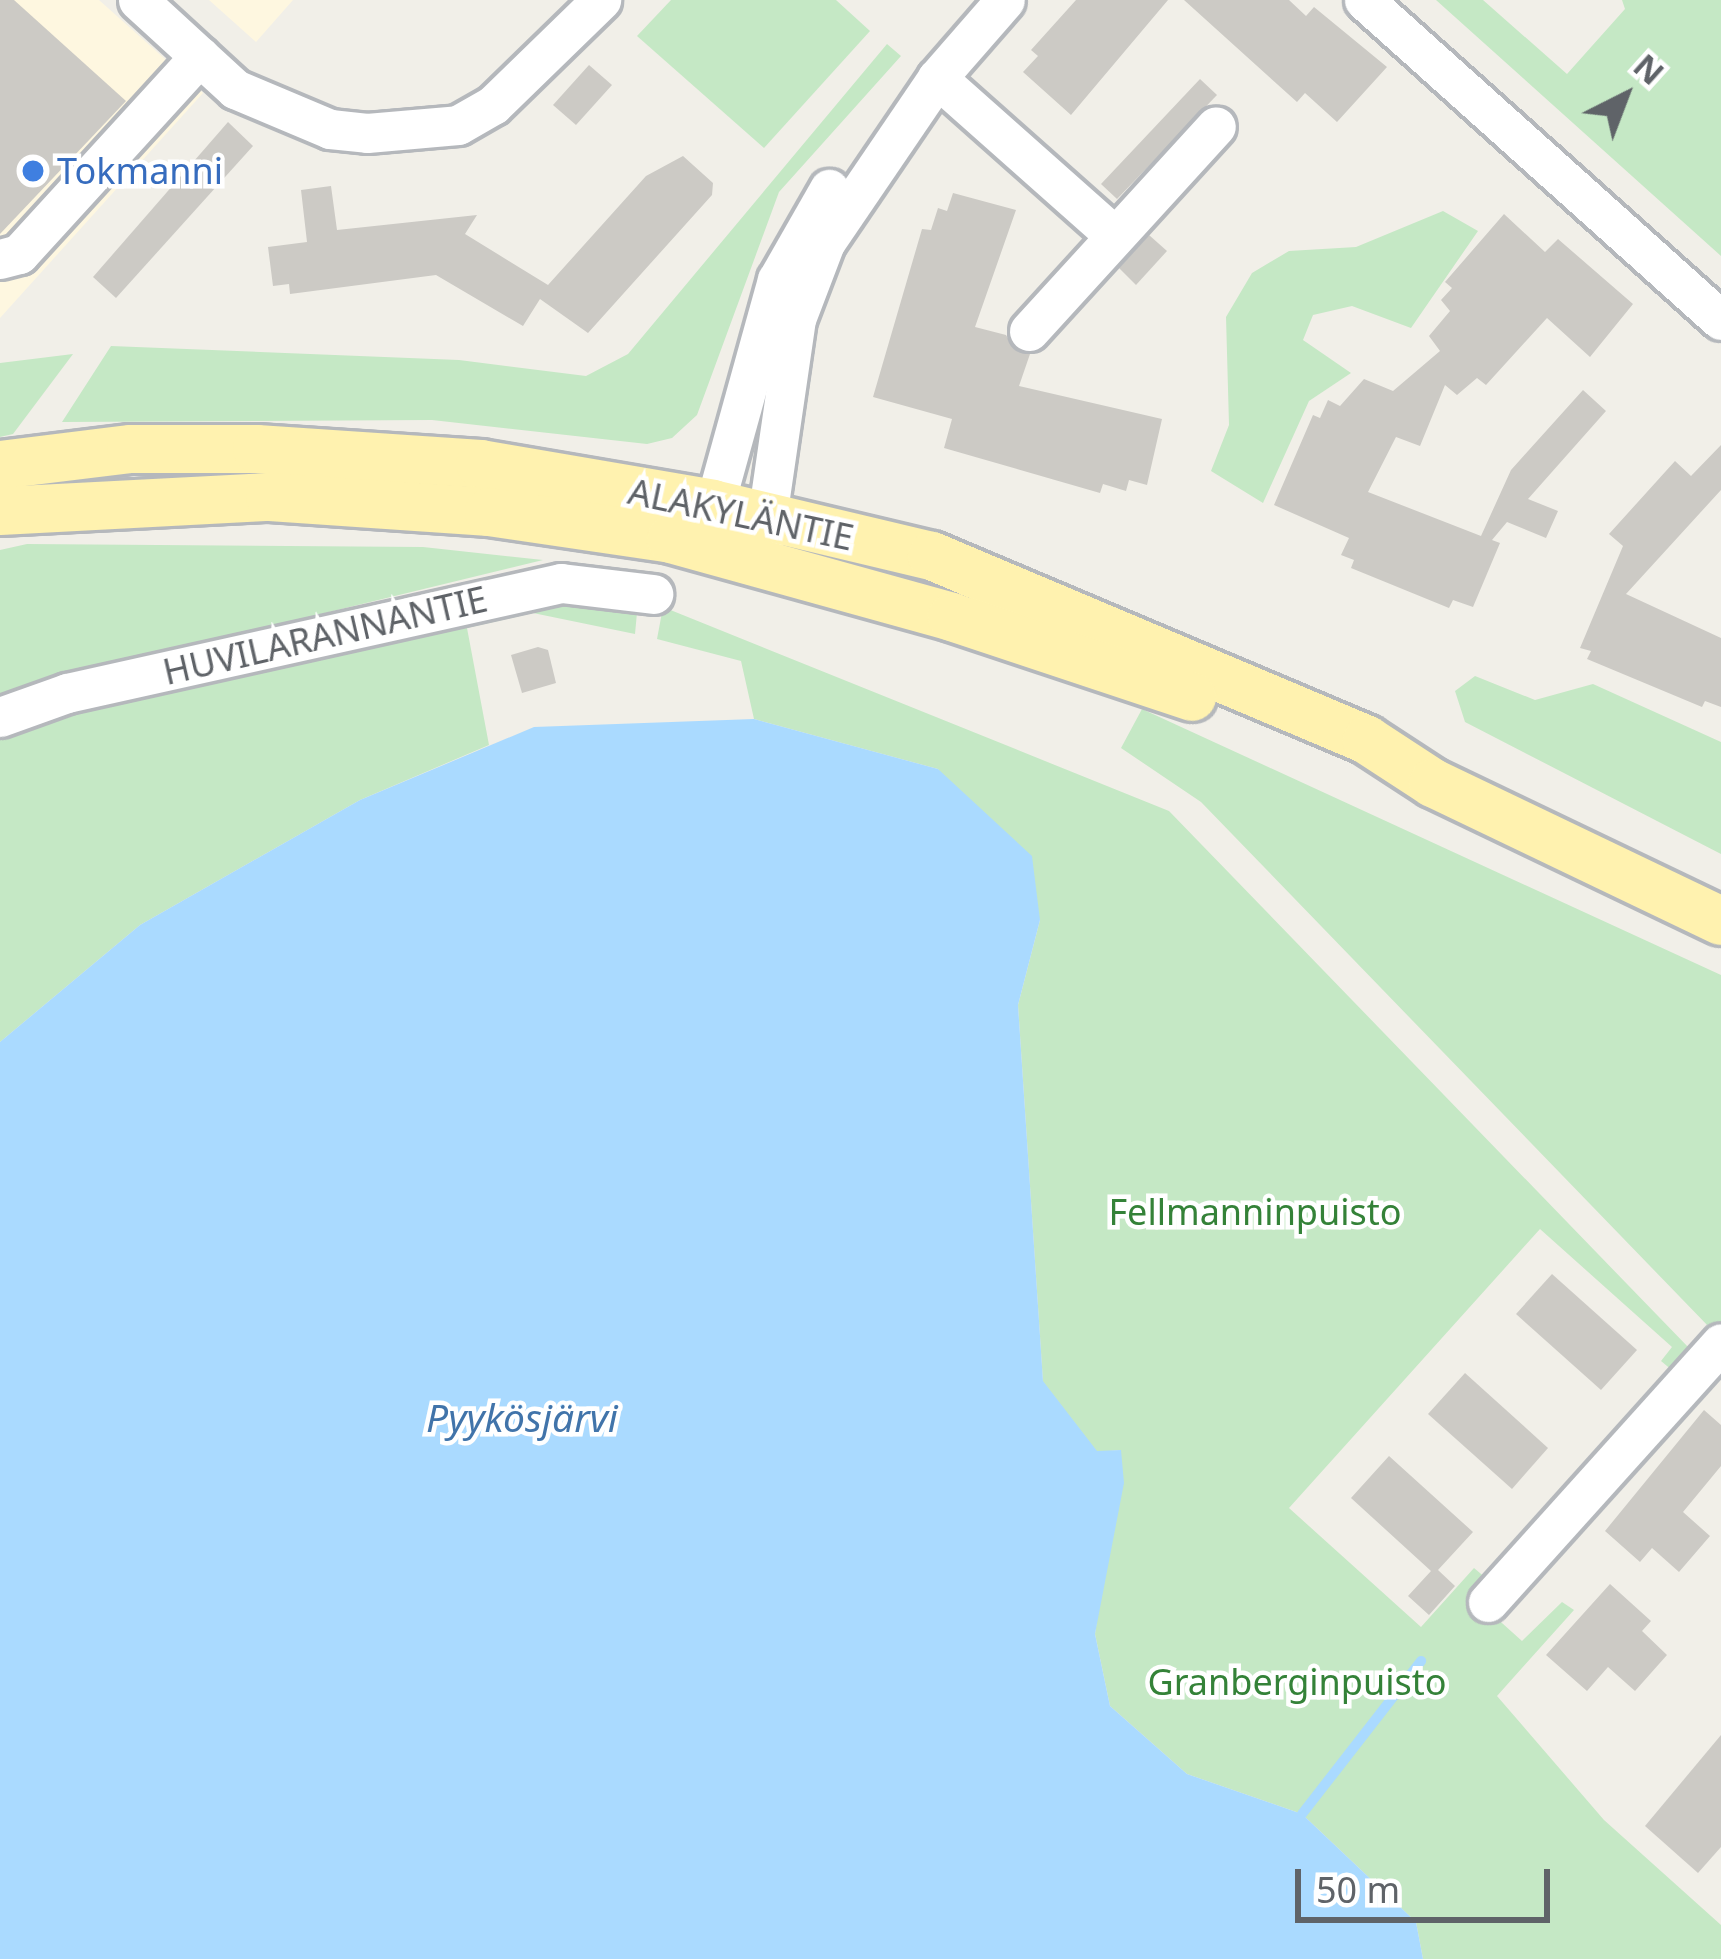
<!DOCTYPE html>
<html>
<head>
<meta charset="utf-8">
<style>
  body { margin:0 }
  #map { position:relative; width:1721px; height:1959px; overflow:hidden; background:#f1efe8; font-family:"Noto Sans",sans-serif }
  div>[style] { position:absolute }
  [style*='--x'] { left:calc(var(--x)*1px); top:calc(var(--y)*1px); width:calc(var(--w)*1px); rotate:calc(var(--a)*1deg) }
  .commercial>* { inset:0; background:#fef7e0 }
  .green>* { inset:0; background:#c5e8c5 }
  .water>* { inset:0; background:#aadaff }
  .stream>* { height:10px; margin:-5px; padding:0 5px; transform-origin:5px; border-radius:5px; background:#aadaff }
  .building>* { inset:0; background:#cccac5 }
  .roads { filter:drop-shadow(3px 0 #b5b8bc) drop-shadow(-3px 0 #b5b8bc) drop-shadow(0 3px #b5b8bc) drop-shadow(0 -3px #b5b8bc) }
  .minor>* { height:39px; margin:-19.5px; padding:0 19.5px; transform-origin:19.5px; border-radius:19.5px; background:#fff }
  .major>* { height:48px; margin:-24px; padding:0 24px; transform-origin:24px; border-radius:24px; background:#fff2af }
  .dots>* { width:33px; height:33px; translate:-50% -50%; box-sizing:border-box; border:6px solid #fff; border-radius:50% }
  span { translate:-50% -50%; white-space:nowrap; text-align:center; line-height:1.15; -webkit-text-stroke:9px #fff; paint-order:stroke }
  .shop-label { font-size:36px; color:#366cbe }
  .left { translate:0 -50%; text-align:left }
  .street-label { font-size:36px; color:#5f6368 }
  .park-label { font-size:36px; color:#348238 }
  .water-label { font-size:39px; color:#4174aa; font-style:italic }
  .north { position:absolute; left:1565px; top:36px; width:120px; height:120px; -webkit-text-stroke:9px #fff; paint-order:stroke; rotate:42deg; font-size:33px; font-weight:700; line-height:48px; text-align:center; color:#5f6368 }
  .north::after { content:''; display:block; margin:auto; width:42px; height:54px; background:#5f6368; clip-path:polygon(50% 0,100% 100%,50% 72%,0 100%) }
  .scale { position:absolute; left:1295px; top:1869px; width:255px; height:54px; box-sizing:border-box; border:6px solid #5f6368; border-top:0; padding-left:15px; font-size:36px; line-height:42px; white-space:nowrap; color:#5f6368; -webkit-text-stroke:9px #fff; paint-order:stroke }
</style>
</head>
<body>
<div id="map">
  <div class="commercial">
    <i style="clip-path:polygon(0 0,99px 0,203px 93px,0 318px)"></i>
    <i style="clip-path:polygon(209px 0,293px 0,256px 42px)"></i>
  </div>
  <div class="green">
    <i style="clip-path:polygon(671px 0,836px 0,870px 31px,764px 148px,637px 36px)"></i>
    <i style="clip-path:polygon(1436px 0,1483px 0,1567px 74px,1625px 9px,1622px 0,1721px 0,1721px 256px)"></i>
    <i style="clip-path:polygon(887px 44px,901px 56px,779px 192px,697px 415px,672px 438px,647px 444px,432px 420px,62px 422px,111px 346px,459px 360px,586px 376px,628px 354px)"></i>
    <i style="clip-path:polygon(1443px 211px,1478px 231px,1411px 328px,1352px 306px,1313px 315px,1303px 340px,1351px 373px,1309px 401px,1263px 503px,1211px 471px,1229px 425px,1226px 317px,1252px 273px,1289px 251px,1356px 247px)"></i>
    <i style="clip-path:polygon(73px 354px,13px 434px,0 437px,0 363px)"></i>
    <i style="clip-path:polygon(27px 544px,423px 547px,543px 560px,74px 674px,0 699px,0 550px)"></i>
    <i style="clip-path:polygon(561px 596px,638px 602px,635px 634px,533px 613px,467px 628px,489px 745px,360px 800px,140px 925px,0 1042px,0 731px,67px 706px)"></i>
    <i style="clip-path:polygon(663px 607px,1169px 811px,1689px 1348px,1673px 1371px,1661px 1361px,1672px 1347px,1540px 1229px,1289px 1508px,1421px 1627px,1474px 1568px,1487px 1579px,1473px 1597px,1522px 1641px,1562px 1602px,1574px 1610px,1497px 1696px,1604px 1820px,1721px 1925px,1721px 1959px,1423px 1959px,1416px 1922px,1302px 1814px,1187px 1774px,1110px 1706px,1095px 1634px,1121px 1450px,1097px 1452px,1043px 1382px,1018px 1005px,1040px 920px,938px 769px,754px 719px,741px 661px,657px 639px)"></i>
    <i style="clip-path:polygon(1475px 676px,1535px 700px,1593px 684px,1721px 742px,1721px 854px,1465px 722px,1455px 691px)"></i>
    <i style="clip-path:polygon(1142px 709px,1721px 975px,1721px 1326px,1710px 1328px,1201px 802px,1121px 748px)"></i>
  </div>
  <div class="water">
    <i style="clip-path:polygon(754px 719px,938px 769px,1032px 856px,1040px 920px,1018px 1005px,1043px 1381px,1097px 1451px,1121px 1450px,1124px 1483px,1095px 1634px,1110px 1706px,1187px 1774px,1302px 1814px,1416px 1922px,1423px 1959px,0 1959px,0 1042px,140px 925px,360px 800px,534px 727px)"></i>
  </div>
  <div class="stream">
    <i style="--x:1302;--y:1814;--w:194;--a:-52.1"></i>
  </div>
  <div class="building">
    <i style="clip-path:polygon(0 0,14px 0,126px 101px,0 234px)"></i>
    <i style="clip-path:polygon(1076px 0,1168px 0,1071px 115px,1023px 72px,1038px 56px,1031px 50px)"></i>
    <i style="clip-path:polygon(1184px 0,1289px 0,1306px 16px,1314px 7px,1387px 67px,1337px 122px,1305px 93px,1297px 102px)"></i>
    <i style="clip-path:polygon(589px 65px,612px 85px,576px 125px,553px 105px)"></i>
    <i style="clip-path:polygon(1200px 79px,1217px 95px,1117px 199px,1101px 184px)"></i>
    <i style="clip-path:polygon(228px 122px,253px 146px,116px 298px,93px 277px)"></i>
    <i style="clip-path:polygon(683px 156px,713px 183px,712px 195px,588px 333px,540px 299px,523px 326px,436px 275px,290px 294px,289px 284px,273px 286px,268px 247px,307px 242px,301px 190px,331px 186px,337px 230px,477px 215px,465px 234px,548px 285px,646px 176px)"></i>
    <i style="clip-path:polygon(953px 193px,1016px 210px,975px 327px,1006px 335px,1014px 349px,1030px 354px,1019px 386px,1162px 419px,1147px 485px,1129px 480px,1126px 491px,1103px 484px,1100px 493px,944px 448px,952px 419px,873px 397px,922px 229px,931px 230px,938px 208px,947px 211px)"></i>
    <i style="clip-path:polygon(1504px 214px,1545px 252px,1558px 239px,1633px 304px,1590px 357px,1547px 318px,1486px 385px,1477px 378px,1457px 395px,1445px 385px,1420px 446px,1396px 437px,1368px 492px,1481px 536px,1511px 470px,1583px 390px,1606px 411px,1528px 499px,1558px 511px,1546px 538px,1507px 522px,1492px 540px,1500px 543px,1473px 607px,1453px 600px,1449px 608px,1351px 568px,1354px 560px,1341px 555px,1349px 538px,1274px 505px,1313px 415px,1320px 418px,1328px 400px,1340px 406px,1364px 379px,1393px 391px,1440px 351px,1429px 336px,1450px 311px,1441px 300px,1452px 288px,1445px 282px)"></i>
    <i style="clip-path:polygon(1149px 235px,1167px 251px,1136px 285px,1119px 268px)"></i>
    <i style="clip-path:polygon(1721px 445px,1721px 490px,1626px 594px,1721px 638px,1721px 707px,1705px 701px,1702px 707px,1587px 659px,1591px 651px,1580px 648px,1623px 546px,1609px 534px,1675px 461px,1691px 476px)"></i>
    <i style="clip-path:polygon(538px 647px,548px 650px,556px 683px,522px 693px,511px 655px)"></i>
    <i style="clip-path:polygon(1552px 1274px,1637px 1350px,1601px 1390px,1516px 1314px)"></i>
    <i style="clip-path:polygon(1465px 1373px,1548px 1448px,1512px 1489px,1428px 1414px)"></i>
    <i style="clip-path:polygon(1704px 1410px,1721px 1425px,1721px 1466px,1683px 1512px,1710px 1536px,1679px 1572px,1652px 1548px,1640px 1562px,1605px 1531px)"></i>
    <i style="clip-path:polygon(1389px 1456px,1473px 1532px,1438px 1570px,1455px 1586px,1429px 1615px,1408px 1596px,1431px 1571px,1351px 1498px)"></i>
    <i style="clip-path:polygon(1610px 1584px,1651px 1621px,1642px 1631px,1667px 1655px,1635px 1691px,1608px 1667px,1587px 1691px,1546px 1655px)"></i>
    <i style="clip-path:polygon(1721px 1735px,1721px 1847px,1698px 1873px,1645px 1826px)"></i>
  </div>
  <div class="roads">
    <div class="minor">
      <i style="--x:138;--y:0;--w:132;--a:42.5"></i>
      <i style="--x:235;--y:89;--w:103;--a:22.8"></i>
      <i style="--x:330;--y:129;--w:37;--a:6"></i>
      <i style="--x:367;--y:133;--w:91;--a:-5"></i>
      <i style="--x:458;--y:125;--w:40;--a:-29.7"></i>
      <i style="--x:493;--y:105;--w:151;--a:-44.2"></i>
      <i style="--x:1364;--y:0;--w:479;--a:41.9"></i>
      <i style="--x:937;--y:78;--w:238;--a:41.6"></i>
      <i style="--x:0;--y:259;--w:20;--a:-15"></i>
      <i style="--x:19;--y:254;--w:268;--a:-47.6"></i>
      <i style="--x:1029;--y:331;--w:277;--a:-47.6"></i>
      <i style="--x:707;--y:532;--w:262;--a:-74.5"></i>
      <i style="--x:777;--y:280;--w:105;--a:-60.3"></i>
      <i style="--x:763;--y:545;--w:228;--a:-81.7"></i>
      <i style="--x:796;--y:319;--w:81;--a:-69.1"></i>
      <i style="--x:825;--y:243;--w:199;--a:-55.8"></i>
      <i style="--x:937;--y:78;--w:103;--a:-48.9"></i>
      <i style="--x:0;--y:717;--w:71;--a:-19.7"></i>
      <i style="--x:67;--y:693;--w:506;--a:-12.55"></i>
      <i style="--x:561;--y:583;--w:93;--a:6.8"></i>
      <i style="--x:1488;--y:1602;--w:348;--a:-48"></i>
    </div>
    <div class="major">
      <i style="--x:0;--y:465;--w:132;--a:-7"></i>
      <i style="--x:131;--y:449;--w:126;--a:0"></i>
      <i style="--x:257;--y:449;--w:224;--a:3.8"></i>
      <i style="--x:480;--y:464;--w:236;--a:9.7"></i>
      <i style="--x:713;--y:504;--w:225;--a:13.4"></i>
      <i style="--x:932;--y:556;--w:472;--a:22.9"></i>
      <i style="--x:1367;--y:740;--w:79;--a:33.1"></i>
      <i style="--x:1433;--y:783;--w:319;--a:25.6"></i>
      <i style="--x:0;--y:511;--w:270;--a:-3"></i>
      <i style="--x:270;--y:497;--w:220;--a:3.9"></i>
      <i style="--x:489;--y:512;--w:184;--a:8.4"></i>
      <i style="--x:671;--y:539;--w:292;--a:15.5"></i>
      <i style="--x:952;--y:617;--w:253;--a:18.4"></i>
    </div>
  </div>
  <div class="dots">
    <i style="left:33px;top:171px;background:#3f7fe0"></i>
  </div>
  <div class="shop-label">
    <span class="left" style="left:57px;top:171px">Tokmanni</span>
  </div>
  <div class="street-label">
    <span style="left:741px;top:514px;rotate:12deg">ALAKYLÄNTIE</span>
    <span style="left:325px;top:635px;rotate:-13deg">HUVILARANNANTIE</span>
  </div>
  <div class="park-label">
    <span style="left:1255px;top:1212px">Fellmanninpuisto</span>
    <span style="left:1297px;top:1682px">Granberginpuisto</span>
  </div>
  <div class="water-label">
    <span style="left:522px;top:1417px">Pyykösjärvi</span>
  </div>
  <div class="north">N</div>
  <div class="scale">50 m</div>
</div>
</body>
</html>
